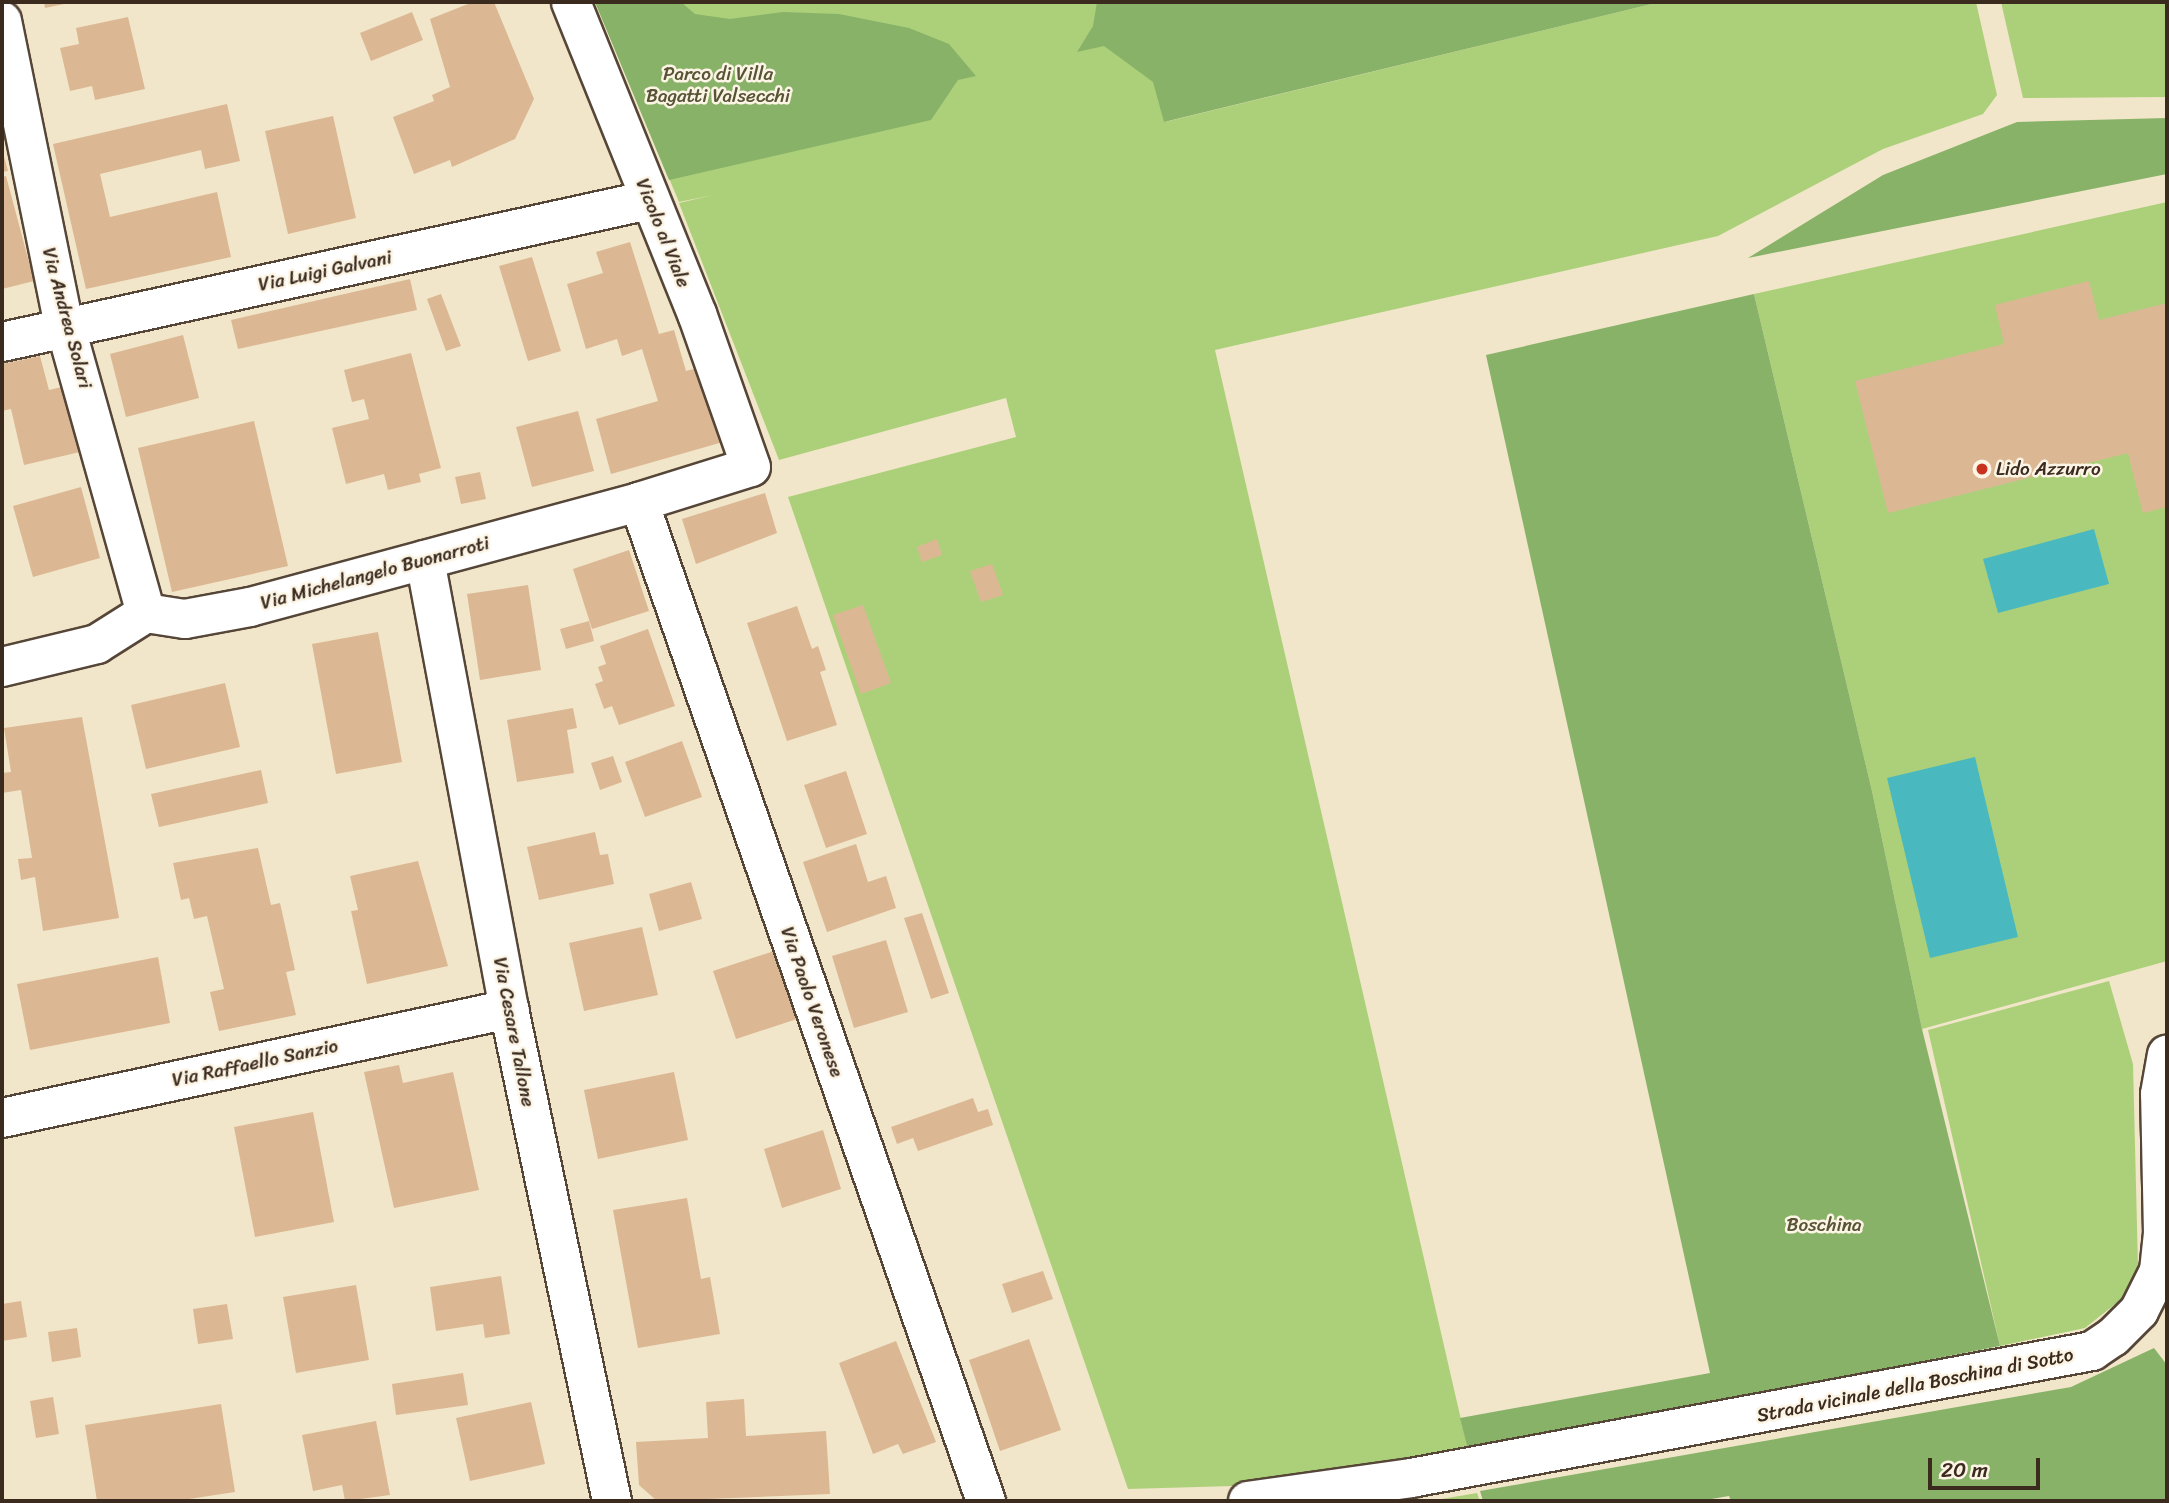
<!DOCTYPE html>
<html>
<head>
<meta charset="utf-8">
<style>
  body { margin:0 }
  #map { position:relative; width:2169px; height:1503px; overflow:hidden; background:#f1e6c9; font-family:Sriracha,sans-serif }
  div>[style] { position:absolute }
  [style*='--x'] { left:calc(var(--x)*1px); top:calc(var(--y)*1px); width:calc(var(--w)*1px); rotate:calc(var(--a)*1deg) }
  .green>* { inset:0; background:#acd079 }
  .forest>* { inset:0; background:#89b269 }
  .water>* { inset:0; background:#4ab9bf }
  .building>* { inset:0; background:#dbb893 }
  .roads { filter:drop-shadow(2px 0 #564638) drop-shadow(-2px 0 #564638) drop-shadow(0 2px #564638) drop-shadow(0 -2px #564638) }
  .minor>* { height:38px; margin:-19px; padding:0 19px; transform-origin:19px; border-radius:19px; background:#fff }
  .tertiary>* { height:38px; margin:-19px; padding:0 19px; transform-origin:19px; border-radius:19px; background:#fff }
  .dots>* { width:19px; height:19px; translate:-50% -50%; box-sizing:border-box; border:4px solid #fcf5e5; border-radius:50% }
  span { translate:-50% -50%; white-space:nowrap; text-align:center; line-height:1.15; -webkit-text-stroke:5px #fcf5e5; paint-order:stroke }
  .park-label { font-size:19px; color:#575435 }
  .street-label { font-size:19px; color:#3b2a1e }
  .poi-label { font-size:19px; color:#3b2a1e }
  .left { translate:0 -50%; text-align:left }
  .frame { position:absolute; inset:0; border:4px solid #3b2a1e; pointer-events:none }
  .scale { position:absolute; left:1928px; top:1458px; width:112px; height:32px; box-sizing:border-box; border:4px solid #3b2a1e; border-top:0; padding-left:9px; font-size:21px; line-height:24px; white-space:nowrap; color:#3b2a1e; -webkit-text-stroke:5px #fcf5e5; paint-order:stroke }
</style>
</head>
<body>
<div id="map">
  <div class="green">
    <i style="clip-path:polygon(595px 2px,1477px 2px,1165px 122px,1660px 2px,1976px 2px,1997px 95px,1983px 114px,1883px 149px,1718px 236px,1215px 350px,1468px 1450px,1267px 1485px,1128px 1489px,788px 497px,1016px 437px,1006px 398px,779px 460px,679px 203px,713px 195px,679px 202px)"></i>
    <i style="clip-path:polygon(2001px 2px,2167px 2px,2167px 97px,2023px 98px)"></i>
    <i style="clip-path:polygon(2167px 202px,2167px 961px,1922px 1029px,1872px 791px,1754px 294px)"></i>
    <i style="clip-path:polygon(2109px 981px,2133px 1064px,2138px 1268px,2124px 1297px,2085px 1328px,2000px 1346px,1928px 1030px)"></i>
    <i style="clip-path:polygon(1477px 1493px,1480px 1501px,1430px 1501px)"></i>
  </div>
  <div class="forest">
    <i style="clip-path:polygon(595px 2px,681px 2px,695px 14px,730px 19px,783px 12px,839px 14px,909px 28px,949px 44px,976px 76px,958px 80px,931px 120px,669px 180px)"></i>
    <i style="clip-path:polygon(1097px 2px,1660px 2px,1164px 122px,1153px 82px,1104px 46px,1077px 52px,1093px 26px)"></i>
    <i style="clip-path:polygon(2167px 118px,2167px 174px,1748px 258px,1883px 175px,2017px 122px)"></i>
    <i style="clip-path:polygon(1754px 294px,1872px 791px,1922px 1029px,2000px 1346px,1468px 1450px,1460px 1418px,1710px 1373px,1486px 355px)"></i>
    <i style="clip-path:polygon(2154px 1348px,2167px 1365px,2167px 1501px,1731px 1501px,1729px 1496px,1700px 1501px,1483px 1501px,1480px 1491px,2071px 1387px)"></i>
  </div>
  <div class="water">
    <i style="clip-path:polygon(2094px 529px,2109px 584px,1998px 613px,1983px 559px)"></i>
    <i style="clip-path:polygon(1975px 757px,2018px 937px,1930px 958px,1887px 778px)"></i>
  </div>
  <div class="building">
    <i style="clip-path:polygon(44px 2px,69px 2px,69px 3px,45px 8px)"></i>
    <i style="clip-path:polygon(473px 2px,494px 2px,534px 99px,515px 139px,452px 167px,450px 160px,414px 174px,393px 117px,434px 101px,432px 95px,450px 87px,430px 19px)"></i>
    <i style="clip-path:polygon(412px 12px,423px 40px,371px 61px,360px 33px)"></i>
    <i style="clip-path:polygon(128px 17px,145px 89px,95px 100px,92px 86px,70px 91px,60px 48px,79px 44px,76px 28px)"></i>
    <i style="clip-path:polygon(227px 104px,240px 161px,205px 169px,201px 150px,100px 174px,110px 217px,217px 192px,231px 257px,86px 289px,53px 144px)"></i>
    <i style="clip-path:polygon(333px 116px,356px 218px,288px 234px,265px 131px)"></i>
    <i style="clip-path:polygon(2px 149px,8px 171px,2px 172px)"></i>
    <i style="clip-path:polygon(6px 176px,34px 281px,2px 289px,2px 177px)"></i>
    <i style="clip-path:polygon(630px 242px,659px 334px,674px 330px,686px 371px,712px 364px,723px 442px,611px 474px,596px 419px,658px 401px,642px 349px,622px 356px,617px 339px,586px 349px,567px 284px,603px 273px,596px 252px)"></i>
    <i style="clip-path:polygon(532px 257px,561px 351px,528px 361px,499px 266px)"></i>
    <i style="clip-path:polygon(410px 279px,417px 310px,238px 349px,231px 320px)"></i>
    <i style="clip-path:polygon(2089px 281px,2099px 320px,2167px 303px,2167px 507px,2143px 513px,2128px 453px,1888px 513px,1855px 381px,2004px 344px,1995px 305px)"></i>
    <i style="clip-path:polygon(441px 294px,461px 346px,446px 351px,427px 299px)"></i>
    <i style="clip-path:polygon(183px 335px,199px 398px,126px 417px,110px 354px)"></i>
    <i style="clip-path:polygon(411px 353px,441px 468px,419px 474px,421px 482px,388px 490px,384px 474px,346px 484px,332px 428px,369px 419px,364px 399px,352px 402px,344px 370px)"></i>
    <i style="clip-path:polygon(40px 356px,49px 390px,66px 386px,80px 452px,24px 465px,11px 409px,2px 411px,2px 364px)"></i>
    <i style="clip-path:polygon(578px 411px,594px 471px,532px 487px,516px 427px)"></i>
    <i style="clip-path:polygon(254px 421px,288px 566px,172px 592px,138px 448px)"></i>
    <i style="clip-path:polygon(480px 472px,486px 499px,461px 504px,455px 477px)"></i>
    <i style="clip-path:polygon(81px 487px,100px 558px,33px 577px,13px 506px)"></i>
    <i style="clip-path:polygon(765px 493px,777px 533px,696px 564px,682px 519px)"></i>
    <i style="clip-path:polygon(937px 539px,942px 555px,922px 562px,917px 547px)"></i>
    <i style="clip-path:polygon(629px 550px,649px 611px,592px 629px,573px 569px)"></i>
    <i style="clip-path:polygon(992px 564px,1003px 595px,981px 602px,970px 571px)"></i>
    <i style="clip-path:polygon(528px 585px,541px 670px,480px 680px,467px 594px)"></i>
    <i style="clip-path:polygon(863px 605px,891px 683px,861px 694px,833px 615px)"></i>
    <i style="clip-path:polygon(797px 606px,812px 649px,818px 646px,826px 670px,820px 672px,837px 725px,787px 741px,747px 623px)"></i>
    <i style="clip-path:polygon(589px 621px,594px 641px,566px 649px,560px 629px)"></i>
    <i style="clip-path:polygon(648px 629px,675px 706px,619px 725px,612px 706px,604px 709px,595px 684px,603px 681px,598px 667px,606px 664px,600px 646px)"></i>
    <i style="clip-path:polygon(378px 632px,402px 762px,336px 774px,312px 644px)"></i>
    <i style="clip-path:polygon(225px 683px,240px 747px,146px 769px,131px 705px)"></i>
    <i style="clip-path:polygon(573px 708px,577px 728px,567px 730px,574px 773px,517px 782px,507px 720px)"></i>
    <i style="clip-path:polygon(82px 717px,119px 918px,43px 931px,35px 877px,21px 880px,18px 859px,32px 858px,21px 790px,2px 793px,2px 773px,11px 772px,4px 728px)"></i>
    <i style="clip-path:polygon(682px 741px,702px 797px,645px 817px,625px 762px)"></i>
    <i style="clip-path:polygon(613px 756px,622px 782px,600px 790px,591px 763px)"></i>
    <i style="clip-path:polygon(261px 770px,268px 803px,159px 827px,151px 794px)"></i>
    <i style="clip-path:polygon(846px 771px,867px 834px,826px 848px,804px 785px)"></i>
    <i style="clip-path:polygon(595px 832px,600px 855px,608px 854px,614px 884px,539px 900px,527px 847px)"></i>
    <i style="clip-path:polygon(856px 844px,868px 882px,886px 876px,896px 908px,827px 932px,803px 862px)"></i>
    <i style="clip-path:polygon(258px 848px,271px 905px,280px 903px,295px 970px,286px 972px,296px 1015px,219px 1031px,210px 992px,224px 989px,207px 916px,194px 919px,189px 898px,181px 900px,173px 863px)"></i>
    <i style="clip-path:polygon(418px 861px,448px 966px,367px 984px,351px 911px,358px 910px,350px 876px)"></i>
    <i style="clip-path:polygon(691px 882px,702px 919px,659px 931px,649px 894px)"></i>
    <i style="clip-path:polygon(922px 913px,949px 993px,931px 999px,904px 918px)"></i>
    <i style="clip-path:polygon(642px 927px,658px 995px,584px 1011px,569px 943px)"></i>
    <i style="clip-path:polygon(886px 940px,908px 1012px,854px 1028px,832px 956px)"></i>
    <i style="clip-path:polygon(774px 951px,797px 1019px,736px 1039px,713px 971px)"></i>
    <i style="clip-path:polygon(158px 957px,170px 1023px,30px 1050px,17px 984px)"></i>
    <i style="clip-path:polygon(399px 1065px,403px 1083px,453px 1072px,479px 1190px,394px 1208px,364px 1072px)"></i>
    <i style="clip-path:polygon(674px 1072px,688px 1140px,598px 1159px,584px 1090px)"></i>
    <i style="clip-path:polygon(973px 1098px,978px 1112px,988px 1109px,993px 1125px,918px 1151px,913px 1138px,897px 1144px,891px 1127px)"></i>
    <i style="clip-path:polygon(313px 1112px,334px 1222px,255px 1237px,234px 1127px)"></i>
    <i style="clip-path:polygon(823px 1130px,841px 1189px,782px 1208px,764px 1149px)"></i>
    <i style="clip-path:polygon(687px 1198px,701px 1279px,710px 1277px,720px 1334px,638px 1348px,613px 1210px)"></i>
    <i style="clip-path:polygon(1043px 1271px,1053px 1299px,1012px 1313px,1002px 1284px)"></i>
    <i style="clip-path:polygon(501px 1276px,510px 1334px,485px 1338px,483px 1324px,436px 1331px,430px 1287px)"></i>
    <i style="clip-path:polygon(356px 1285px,369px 1360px,296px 1373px,283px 1297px)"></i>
    <i style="clip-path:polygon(21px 1301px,27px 1337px,2px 1341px,2px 1304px)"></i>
    <i style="clip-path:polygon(227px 1304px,233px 1339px,198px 1344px,193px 1309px)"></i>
    <i style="clip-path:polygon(77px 1328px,81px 1357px,52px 1362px,48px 1332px)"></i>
    <i style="clip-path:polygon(1029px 1339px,1061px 1430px,1000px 1451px,969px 1360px)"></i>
    <i style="clip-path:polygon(896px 1341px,936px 1442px,903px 1454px,898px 1444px,873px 1454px,839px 1363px)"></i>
    <i style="clip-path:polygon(463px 1373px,468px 1405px,396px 1415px,392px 1384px)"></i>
    <i style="clip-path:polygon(53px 1397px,59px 1434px,36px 1438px,30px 1401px)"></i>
    <i style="clip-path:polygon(744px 1399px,746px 1436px,826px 1431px,830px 1494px,657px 1501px,639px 1485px,636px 1442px,708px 1438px,706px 1402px)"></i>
    <i style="clip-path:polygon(531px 1402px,545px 1464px,470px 1481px,456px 1418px)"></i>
    <i style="clip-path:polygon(221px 1404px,235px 1492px,176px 1501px,97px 1501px,85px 1425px)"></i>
    <i style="clip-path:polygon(376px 1421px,390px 1495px,345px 1501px,342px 1485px,313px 1491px,302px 1435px)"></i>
  </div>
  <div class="roads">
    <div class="minor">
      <i style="--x:2;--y:21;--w:296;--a:78.5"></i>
      <i style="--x:61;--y:311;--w:314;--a:74.3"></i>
      <i style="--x:2;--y:342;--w:662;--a:-12.38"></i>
      <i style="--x:639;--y:502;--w:1058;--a:70.85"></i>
      <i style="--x:425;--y:560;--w:457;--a:79.4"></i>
      <i style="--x:509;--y:1009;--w:503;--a:78.18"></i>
      <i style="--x:146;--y:613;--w:39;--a:9"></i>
      <i style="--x:185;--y:619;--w:66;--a:-10.5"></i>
      <i style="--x:250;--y:607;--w:403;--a:-15.1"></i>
      <i style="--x:639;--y:502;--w:117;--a:-17.4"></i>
      <i style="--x:751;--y:467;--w:162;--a:-109.4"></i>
      <i style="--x:697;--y:314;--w:336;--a:-112"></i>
      <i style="--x:2;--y:667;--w:98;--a:-13.6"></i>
      <i style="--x:97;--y:644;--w:58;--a:-32.3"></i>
      <i style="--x:2;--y:1118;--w:519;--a:-12.13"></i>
    </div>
    <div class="tertiary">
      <i style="--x:1248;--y:1501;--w:165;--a:-8"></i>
      <i style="--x:1411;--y:1478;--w:693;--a:-10.56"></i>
      <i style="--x:2092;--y:1351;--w:25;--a:-34"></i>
      <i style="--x:2113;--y:1337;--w:37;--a:-45"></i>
      <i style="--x:2139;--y:1311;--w:45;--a:-63.4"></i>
      <i style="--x:2159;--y:1271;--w:37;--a:-84"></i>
      <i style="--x:2163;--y:1234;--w:140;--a:-91.2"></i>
      <i style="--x:2160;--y:1094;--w:40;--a:-80"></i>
    </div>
  </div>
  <div class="dots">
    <i style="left:1982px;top:469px;background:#c8321e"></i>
  </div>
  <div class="park-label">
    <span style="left:718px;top:85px">Parco di Villa<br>Bagatti Valsecchi</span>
    <span style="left:1824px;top:1225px">Boschina</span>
  </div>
  <div class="street-label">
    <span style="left:663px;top:233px;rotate:68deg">Vicolo al Viale</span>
    <span style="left:325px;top:271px;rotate:-12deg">Via Luigi Galvani</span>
    <span style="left:67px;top:318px;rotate:75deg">Via Andrea Solari</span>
    <span style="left:375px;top:573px;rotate:-15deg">Via Michelangelo Buonarroti</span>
    <span style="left:812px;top:1002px;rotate:71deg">Via Paolo Veronese</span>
    <span style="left:514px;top:1032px;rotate:79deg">Via Cesare Tallone</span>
    <span style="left:255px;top:1063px;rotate:-12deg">Via Raffaello Sanzio</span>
    <span style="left:1915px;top:1385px;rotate:-11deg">Strada vicinale della Boschina di Sotto</span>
  </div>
  <div class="poi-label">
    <span class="left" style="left:1996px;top:469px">Lido Azzurro</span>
  </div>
  <div class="frame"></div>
  <div class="scale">20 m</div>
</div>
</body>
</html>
